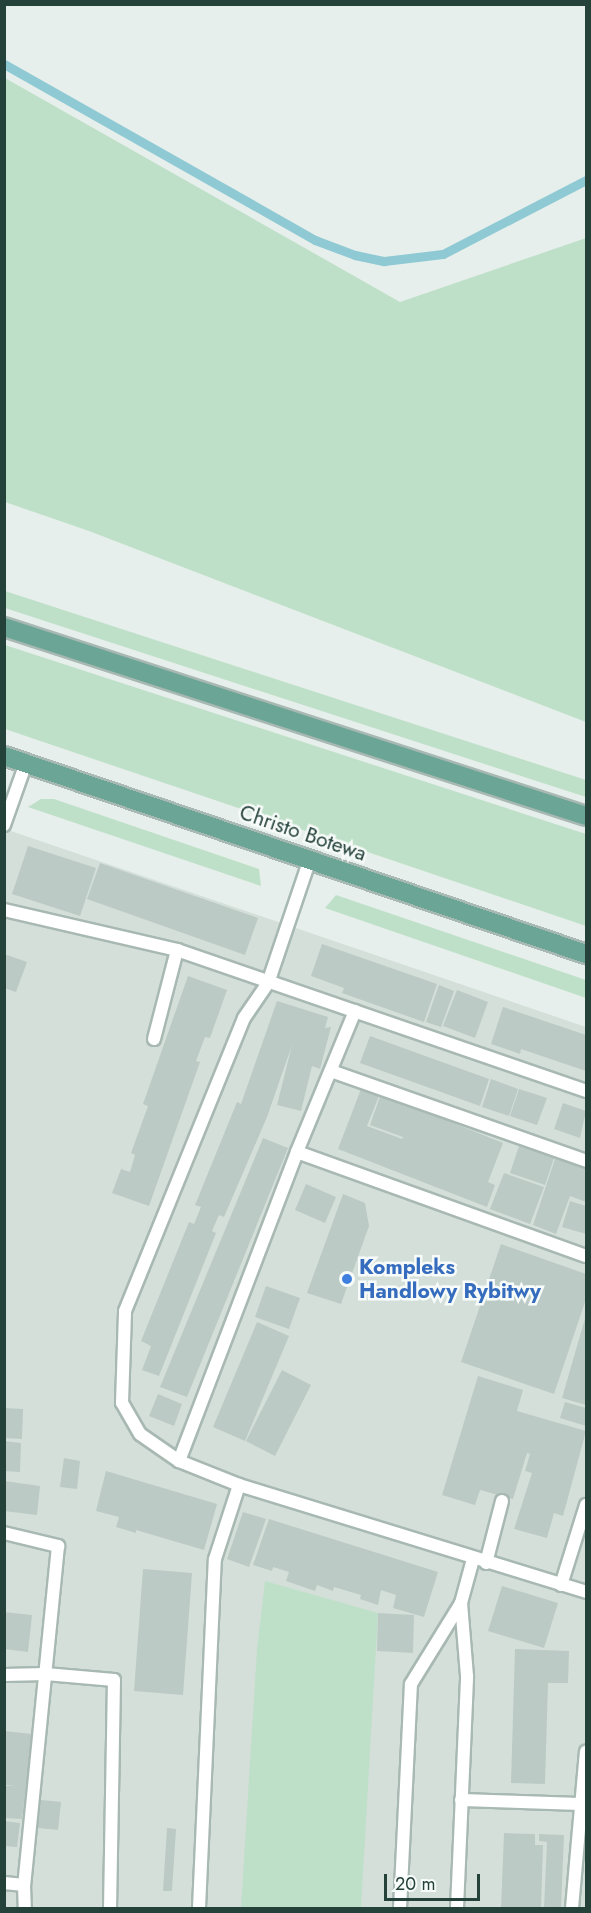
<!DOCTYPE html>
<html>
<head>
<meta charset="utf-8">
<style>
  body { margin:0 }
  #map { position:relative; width:591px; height:1913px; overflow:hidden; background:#e6efeb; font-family:Jost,sans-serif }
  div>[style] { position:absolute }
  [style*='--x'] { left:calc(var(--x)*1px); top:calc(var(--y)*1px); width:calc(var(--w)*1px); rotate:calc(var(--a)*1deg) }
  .built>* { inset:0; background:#d4dfda }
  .green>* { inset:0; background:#bfe0c8 }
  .stream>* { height:9px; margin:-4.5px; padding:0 4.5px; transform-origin:4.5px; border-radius:4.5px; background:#8ec9d4 }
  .building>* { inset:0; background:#bbcac4 }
  .roads { filter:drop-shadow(2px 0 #a8b8b2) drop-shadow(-2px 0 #a8b8b2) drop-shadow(0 2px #a8b8b2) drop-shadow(0 -2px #a8b8b2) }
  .lane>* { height:12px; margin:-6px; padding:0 6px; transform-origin:6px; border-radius:6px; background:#fff }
  .primary>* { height:18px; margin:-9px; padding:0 9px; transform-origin:9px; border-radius:9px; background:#6aa596 }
  .dots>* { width:16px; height:16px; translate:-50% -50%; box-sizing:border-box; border:3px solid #f7fbf9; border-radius:50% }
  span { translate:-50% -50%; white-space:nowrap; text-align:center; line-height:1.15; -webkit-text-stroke:5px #f7fbf9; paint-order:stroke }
  .street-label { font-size:21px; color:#24423a }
  .shop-label { font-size:21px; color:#366cbe; font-weight:700 }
  .left { translate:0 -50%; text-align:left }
  .frame { position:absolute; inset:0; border:6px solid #24423a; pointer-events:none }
  .scale { position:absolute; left:384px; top:1874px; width:96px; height:27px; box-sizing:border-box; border:3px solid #24423a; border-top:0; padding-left:8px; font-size:18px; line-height:21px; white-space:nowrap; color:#24423a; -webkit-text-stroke:4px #f7fbf9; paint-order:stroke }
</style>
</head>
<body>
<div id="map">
  <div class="built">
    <i style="clip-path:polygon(5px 829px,586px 1027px,586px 1908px,5px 1908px)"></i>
  </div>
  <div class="green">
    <i style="clip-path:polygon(5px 78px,400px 302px,586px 238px,586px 722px,89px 531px,5px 502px)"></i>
    <i style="clip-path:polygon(5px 591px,586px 780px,586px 797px,5px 608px)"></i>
    <i style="clip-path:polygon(5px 645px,586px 834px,586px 926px,5px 729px)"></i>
    <i style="clip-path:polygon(41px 799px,54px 799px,259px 869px,261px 886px,28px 807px)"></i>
    <i style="clip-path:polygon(336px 895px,586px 980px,586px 998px,325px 908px)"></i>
    <i style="clip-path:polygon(265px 1581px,378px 1613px,361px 1908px,241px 1908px,257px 1649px)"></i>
  </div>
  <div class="stream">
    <i style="--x:4;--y:64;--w:357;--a:29.5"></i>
    <i style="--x:315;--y:240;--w:43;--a:20.6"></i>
    <i style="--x:355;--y:255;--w:30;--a:12"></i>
    <i style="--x:384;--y:261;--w:59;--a:-6.8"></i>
    <i style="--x:443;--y:254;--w:161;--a:-27.4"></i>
  </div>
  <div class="building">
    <i style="clip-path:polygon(28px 846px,96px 868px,80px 916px,12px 894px)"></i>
    <i style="clip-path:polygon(100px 863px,258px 918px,245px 955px,87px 899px)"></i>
    <i style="clip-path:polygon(322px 944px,437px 984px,424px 1022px,342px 993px,344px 988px,311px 976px)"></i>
    <i style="clip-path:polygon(4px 954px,27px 962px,16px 992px,4px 988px)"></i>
    <i style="clip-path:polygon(188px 976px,227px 990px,210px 1038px,205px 1037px,196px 1061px,200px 1062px,149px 1206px,112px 1193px,121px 1169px,130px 1172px,135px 1155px,131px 1153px,148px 1106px,143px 1104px)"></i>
    <i style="clip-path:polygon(439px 985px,454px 991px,441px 1027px,426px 1022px)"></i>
    <i style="clip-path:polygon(457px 990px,488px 1002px,475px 1038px,443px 1026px)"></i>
    <i style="clip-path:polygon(277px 1001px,328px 1017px,325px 1028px,331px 1027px,320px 1069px,312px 1066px,301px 1111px,277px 1105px,292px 1045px,267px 1117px,224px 1217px,219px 1215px,212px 1231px,216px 1233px,159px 1376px,142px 1370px,151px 1346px,141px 1341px,189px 1222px,194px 1224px,201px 1207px,195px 1205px,237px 1102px,241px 1104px)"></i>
    <i style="clip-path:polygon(503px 1007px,586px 1035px,586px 1071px,521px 1049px,520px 1054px,491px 1044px)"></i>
    <i style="clip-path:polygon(370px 1036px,489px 1079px,480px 1106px,360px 1063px)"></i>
    <i style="clip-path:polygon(491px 1079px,518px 1089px,509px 1116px,482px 1107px)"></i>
    <i style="clip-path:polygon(361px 1089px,379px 1096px,367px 1126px,402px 1139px,403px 1137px,370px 1125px,381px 1094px,503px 1143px,488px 1182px,495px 1185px,487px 1207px,338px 1149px)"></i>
    <i style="clip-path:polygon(519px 1089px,547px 1098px,537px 1125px,510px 1116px)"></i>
    <i style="clip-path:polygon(563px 1103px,586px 1111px,580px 1138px,554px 1129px)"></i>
    <i style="clip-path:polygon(263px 1138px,288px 1148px,187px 1397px,160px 1387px)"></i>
    <i style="clip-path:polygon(519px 1146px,554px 1158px,545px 1185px,510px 1173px)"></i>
    <i style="clip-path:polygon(556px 1156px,586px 1166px,586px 1202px,570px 1196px,556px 1234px,533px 1225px)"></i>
    <i style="clip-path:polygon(504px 1173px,544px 1187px,530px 1224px,490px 1209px)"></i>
    <i style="clip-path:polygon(306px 1184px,336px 1197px,325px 1223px,295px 1210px)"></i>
    <i style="clip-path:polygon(343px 1194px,365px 1203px,369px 1226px,341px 1304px,307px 1293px)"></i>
    <i style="clip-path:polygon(570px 1201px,586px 1206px,586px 1234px,562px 1227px)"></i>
    <i style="clip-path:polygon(501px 1244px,586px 1274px,586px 1299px,554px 1394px,461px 1362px)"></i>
    <i style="clip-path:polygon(266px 1286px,300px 1298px,289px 1329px,255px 1317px)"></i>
    <i style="clip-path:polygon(586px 1315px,586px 1405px,562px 1398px)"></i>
    <i style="clip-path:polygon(257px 1322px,289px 1336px,245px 1441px,213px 1427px)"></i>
    <i style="clip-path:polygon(282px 1370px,311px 1385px,275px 1456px,246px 1441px)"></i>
    <i style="clip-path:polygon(478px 1376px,523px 1390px,517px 1411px,586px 1431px,563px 1516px,554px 1513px,547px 1538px,514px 1529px,532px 1473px,525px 1471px,530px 1454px,527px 1453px,513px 1499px,480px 1490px,475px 1505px,442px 1495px)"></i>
    <i style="clip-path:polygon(158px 1394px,182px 1404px,174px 1426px,149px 1416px)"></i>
    <i style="clip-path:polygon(565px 1402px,586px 1408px,586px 1426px,560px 1418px)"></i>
    <i style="clip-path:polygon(4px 1408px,23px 1409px,22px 1439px,4px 1438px)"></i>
    <i style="clip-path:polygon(4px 1441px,21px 1443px,20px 1472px,4px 1471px)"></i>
    <i style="clip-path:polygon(64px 1458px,80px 1461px,77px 1489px,60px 1487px)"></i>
    <i style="clip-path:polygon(106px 1471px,217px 1504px,204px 1550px,136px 1530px,136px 1533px,116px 1527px,119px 1517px,96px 1511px)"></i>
    <i style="clip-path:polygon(4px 1481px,40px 1486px,37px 1515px,4px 1511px)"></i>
    <i style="clip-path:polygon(243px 1512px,266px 1519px,249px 1567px,227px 1559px)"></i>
    <i style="clip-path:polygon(269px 1519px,438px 1572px,424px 1617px,393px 1608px,396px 1595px,381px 1590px,378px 1605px,360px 1599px,361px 1595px,334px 1587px,333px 1591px,317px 1585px,315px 1591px,286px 1581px,289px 1572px,273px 1567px,272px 1571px,253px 1565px)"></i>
    <i style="clip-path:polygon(143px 1569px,192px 1573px,183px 1695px,134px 1691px)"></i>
    <i style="clip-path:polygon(502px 1586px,558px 1603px,544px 1648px,488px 1631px)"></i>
    <i style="clip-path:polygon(4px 1612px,32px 1615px,28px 1652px,4px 1649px)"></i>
    <i style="clip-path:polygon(378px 1613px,414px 1615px,413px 1653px,377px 1651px)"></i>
    <i style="clip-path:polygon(515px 1649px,569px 1651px,568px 1683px,548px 1683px,545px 1784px,511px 1783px)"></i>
    <i style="clip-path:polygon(4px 1731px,32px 1734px,22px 1819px,4px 1818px,4px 1786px,16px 1786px,4px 1785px)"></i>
    <i style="clip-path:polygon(41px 1800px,61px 1802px,58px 1830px,38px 1828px)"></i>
    <i style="clip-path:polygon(4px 1821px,20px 1823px,17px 1847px,4px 1846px)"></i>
    <i style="clip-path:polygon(167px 1828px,176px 1829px,172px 1891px,163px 1891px)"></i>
    <i style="clip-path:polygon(504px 1833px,535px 1834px,535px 1845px,543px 1845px,541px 1908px,501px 1908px)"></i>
    <i style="clip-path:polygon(539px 1834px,564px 1835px,561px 1908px,544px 1908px,547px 1842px,539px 1841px)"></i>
  </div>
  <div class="roads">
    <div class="lane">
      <i style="--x:4;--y:825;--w:66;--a:-70.5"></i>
      <i style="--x:4;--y:910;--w:178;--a:13"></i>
      <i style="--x:177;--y:950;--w:433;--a:19"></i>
      <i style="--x:355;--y:1011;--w:152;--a:112.4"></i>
      <i style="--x:297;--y:1152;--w:331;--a:110.9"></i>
      <i style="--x:179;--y:1461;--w:65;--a:21.8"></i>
      <i style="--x:239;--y:1485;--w:363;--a:17.1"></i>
      <i style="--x:154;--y:1039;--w:92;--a:-75.5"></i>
      <i style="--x:331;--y:1071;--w:270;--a:19.4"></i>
      <i style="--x:297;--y:1152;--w:307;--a:19.8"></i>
      <i style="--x:179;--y:1461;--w:47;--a:-145.3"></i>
      <i style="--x:140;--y:1434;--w:36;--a:-120"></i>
      <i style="--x:122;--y:1403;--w:92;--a:-88.1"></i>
      <i style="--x:125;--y:1311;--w:316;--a:-67.9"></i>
      <i style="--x:244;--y:1018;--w:42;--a:-55.6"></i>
      <i style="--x:268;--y:983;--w:131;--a:-71.3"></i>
      <i style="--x:4;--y:1533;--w:56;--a:13.5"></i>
      <i style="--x:58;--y:1546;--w:341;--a:95.7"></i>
      <i style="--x:486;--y:1563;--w:64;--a:-75.5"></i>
      <i style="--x:561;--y:1585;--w:84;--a:-72.6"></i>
      <i style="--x:4;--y:1675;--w:42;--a:-1.4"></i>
      <i style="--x:46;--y:1674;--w:68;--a:5"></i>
      <i style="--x:114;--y:1680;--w:228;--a:91"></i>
      <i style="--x:461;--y:1800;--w:120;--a:1.9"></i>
      <i style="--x:4;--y:1883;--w:20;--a:6"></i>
      <i style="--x:24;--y:1885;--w:23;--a:88"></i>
      <i style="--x:199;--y:1908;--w:349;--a:-87.4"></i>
      <i style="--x:215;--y:1559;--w:78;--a:-72"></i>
      <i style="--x:400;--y:1908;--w:224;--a:-87.2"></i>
      <i style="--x:411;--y:1684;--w:95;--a:-58.3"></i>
      <i style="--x:457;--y:1908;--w:232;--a:-87.5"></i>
      <i style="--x:467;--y:1676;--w:73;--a:-94.7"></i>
      <i style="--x:461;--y:1603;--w:46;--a:-74.7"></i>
      <i style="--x:572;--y:1908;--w:157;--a:-84.9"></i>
    </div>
    <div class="primary">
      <i style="--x:4;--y:627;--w:612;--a:17.99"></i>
      <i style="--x:4;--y:756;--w:615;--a:18.79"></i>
    </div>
  </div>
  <div class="dots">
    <i style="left:347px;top:1279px;background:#3f7fe0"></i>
  </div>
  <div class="street-label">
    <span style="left:303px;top:833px;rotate:19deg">Christo Botewa</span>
  </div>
  <div class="shop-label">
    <span class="left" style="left:359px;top:1279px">Kompleks<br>Handlowy Rybitwy</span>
  </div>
  <div class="frame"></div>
  <div class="scale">20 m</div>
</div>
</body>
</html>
